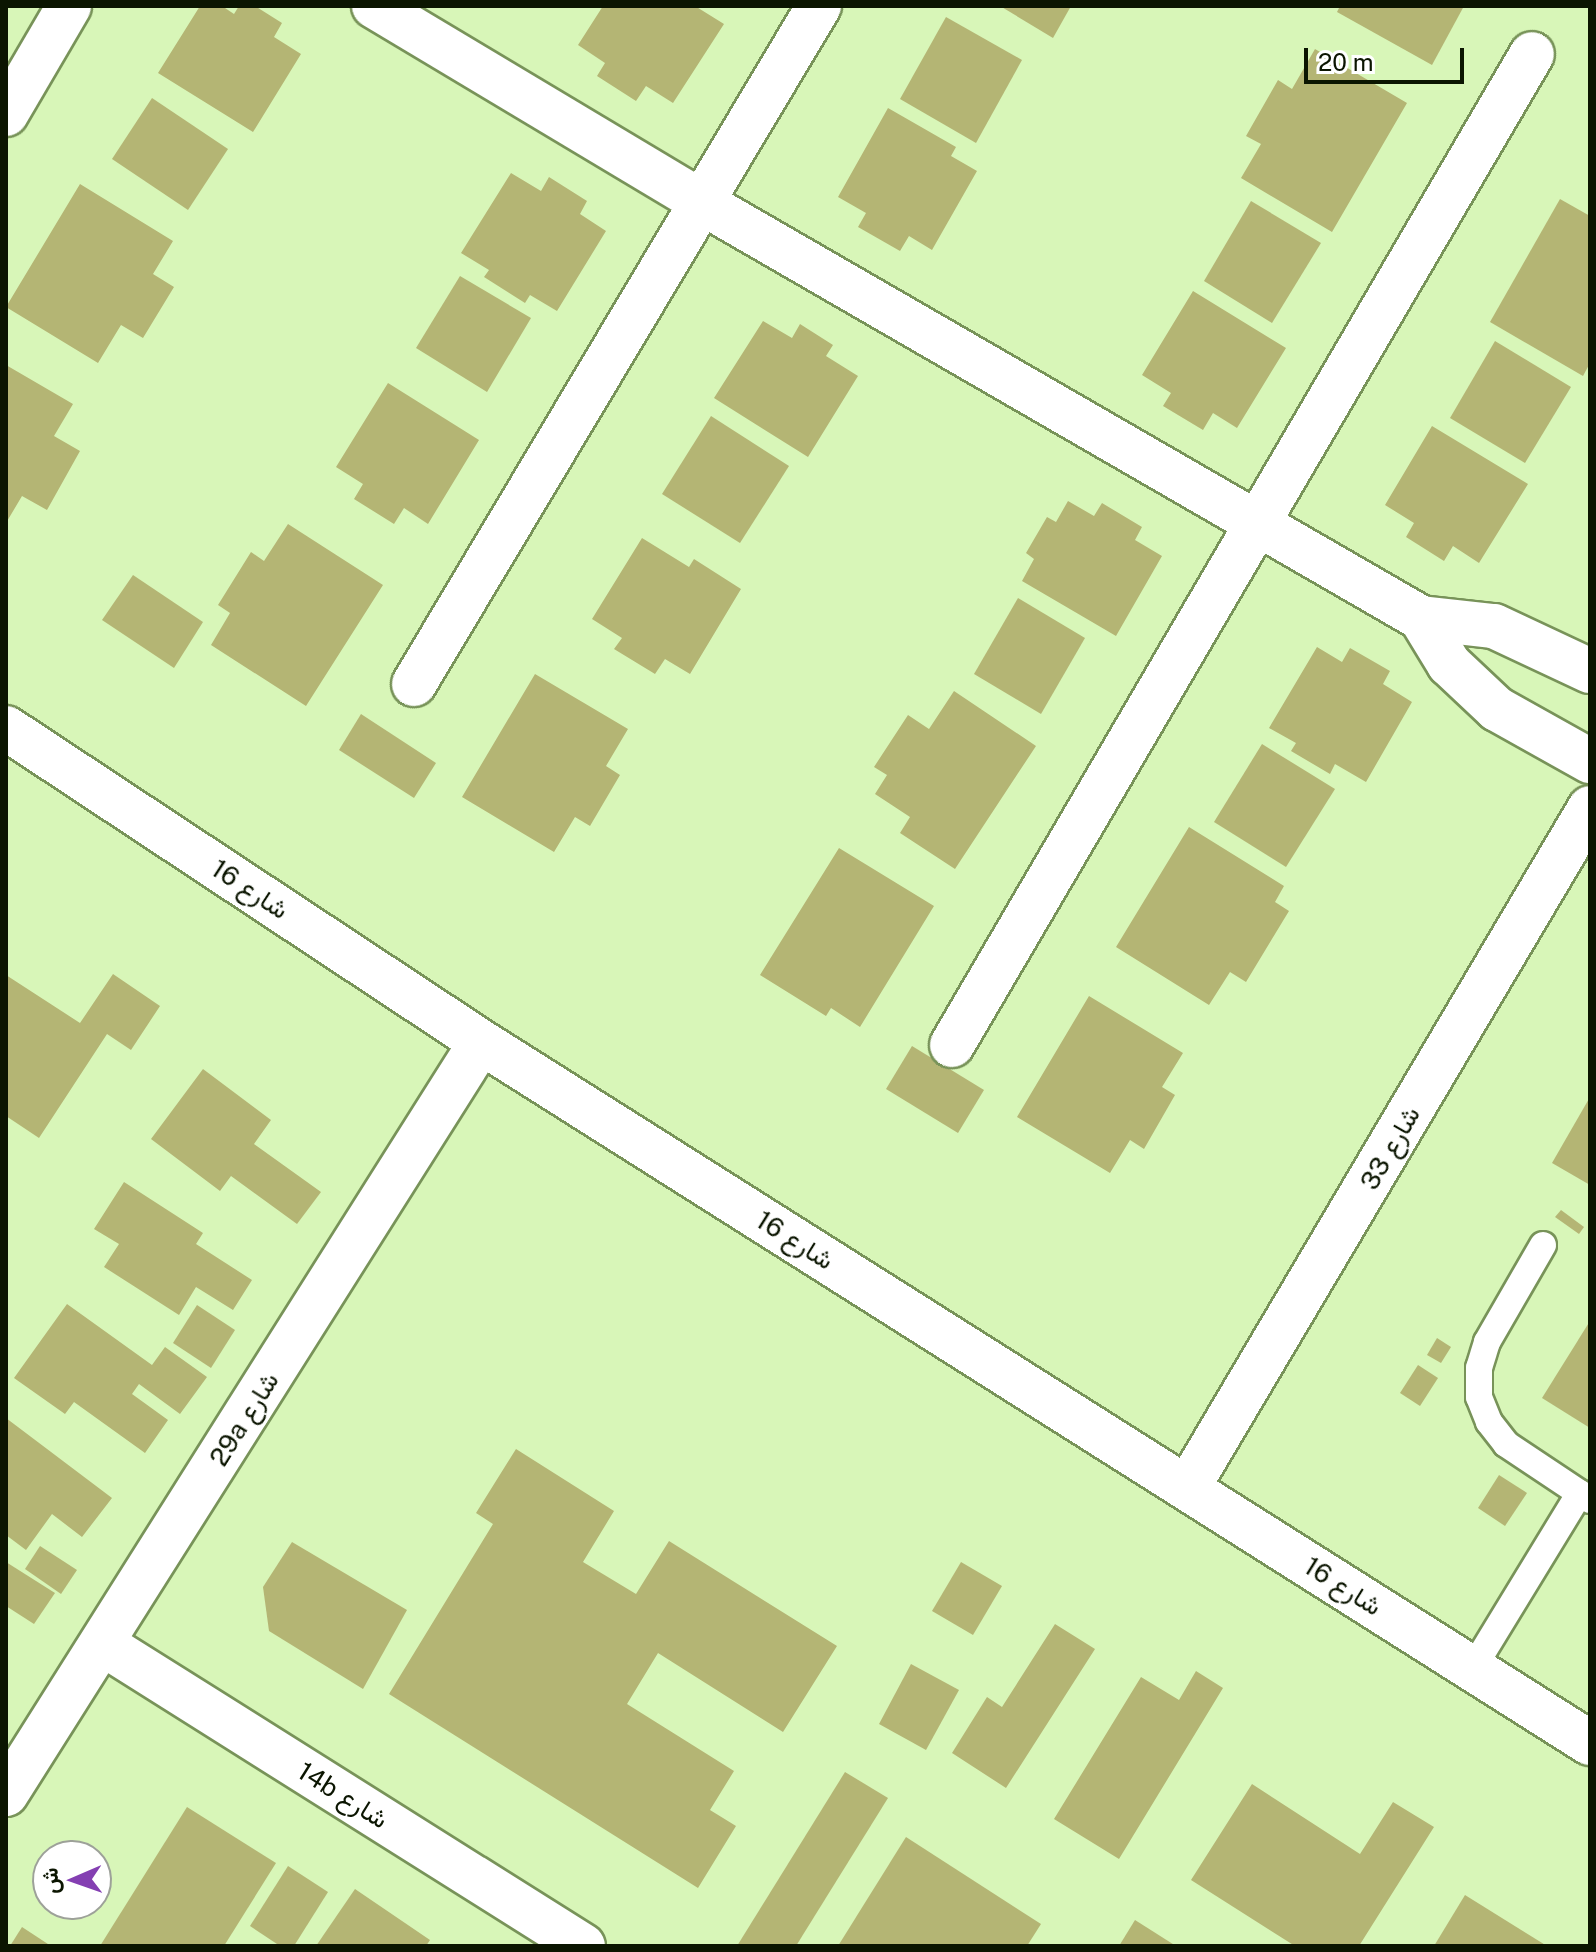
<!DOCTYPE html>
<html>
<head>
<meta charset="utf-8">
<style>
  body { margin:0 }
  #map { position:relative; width:1596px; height:1952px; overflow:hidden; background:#d8f6b8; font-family:"Public Sans",Vazirmatn,sans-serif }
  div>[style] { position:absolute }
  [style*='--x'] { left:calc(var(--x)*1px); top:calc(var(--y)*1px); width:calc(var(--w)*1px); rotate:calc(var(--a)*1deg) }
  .building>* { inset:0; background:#b4b574 }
  .roads { filter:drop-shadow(2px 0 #789359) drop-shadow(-2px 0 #789359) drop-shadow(0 2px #789359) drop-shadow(0 -2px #789359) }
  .service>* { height:26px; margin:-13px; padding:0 13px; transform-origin:13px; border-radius:13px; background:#fff }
  .minor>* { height:44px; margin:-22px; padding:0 22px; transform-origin:22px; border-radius:22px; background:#fff }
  span { translate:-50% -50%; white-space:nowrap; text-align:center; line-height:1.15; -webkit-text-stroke:6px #fff; paint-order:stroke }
  .street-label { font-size:26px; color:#0b1501 }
  .frame { position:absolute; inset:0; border:8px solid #0b1501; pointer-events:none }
  .north { position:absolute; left:32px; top:1840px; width:80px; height:80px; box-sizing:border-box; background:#fff; border:2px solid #9da199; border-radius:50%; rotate:268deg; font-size:22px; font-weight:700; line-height:32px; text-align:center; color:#0b1501 }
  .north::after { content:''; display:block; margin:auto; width:28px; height:36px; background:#843fb2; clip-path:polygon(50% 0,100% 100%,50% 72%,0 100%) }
  .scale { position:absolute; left:1304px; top:48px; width:160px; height:36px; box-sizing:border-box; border:4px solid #0b1501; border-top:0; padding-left:10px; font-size:24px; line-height:28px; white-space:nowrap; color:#0b1501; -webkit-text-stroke:6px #fff; paint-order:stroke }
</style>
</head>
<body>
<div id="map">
  <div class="building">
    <i style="clip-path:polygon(200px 6px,222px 6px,234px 14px,239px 6px,255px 6px,282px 23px,274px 37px,301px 54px,253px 132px,158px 73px)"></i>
    <i style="clip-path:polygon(603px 6px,695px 6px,724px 24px,673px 103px,646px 86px,636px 101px,597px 76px,605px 63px,578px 45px)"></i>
    <i style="clip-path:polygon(1000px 6px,1071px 6px,1053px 38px)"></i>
    <i style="clip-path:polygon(1340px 6px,1464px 6px,1432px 65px,1337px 12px)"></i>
    <i style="clip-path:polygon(946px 17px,1022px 60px,976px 143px,900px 99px)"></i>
    <i style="clip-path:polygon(1315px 49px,1407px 103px,1332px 232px,1241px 178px,1261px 144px,1246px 136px,1278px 80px,1292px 89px)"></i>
    <i style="clip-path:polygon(152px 98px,228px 149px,188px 210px,112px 159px)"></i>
    <i style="clip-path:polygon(888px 108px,956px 147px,951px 156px,977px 171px,932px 250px,909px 236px,900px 251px,858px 227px,866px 213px,838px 197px)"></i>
    <i style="clip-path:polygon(511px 173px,541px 191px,549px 177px,587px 201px,580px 214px,606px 231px,557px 311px,530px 295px,525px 303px,484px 277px,489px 270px,461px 253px)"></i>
    <i style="clip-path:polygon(80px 184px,173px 241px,153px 274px,174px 287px,143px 338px,121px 325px,98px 363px,6px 307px)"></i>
    <i style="clip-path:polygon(1560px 199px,1590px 216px,1590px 363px,1583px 376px,1490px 322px)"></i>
    <i style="clip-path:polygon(1251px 201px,1321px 243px,1272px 323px,1204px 281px)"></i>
    <i style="clip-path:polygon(460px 276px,531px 318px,487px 392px,416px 348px)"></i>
    <i style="clip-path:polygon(1193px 291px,1286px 348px,1237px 428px,1213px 413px,1203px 430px,1163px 406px,1171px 393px,1142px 375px)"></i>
    <i style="clip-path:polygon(763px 321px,792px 338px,800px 324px,833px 345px,826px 356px,858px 376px,808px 457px,714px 398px)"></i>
    <i style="clip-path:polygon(1495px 341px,1571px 387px,1525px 463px,1450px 418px)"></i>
    <i style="clip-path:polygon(6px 365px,73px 404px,54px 436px,80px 451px,47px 510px,22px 496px,6px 523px)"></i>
    <i style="clip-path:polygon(388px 383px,479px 440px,428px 524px,404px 508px,394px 524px,354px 499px,363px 484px,336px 467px)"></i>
    <i style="clip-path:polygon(711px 416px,789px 466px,740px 543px,662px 494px)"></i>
    <i style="clip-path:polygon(1432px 426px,1528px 484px,1479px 563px,1453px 546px,1444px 561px,1406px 537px,1414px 523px,1385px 505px)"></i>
    <i style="clip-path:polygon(1068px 501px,1094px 516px,1102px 503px,1142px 527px,1135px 540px,1162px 556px,1116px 636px,1022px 581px,1034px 559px,1026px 553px,1047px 517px,1056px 522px)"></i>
    <i style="clip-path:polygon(288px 524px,383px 585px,306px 706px,211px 645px,230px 613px,218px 605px,251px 552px,264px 561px)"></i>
    <i style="clip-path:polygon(642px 538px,689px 567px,694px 559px,741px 589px,690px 674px,665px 659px,655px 674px,614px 649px,622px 638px,592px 619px)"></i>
    <i style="clip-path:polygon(133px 575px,203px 622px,174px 668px,102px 620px)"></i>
    <i style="clip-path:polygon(1018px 598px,1085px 638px,1041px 714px,974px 674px)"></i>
    <i style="clip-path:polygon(1317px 647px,1342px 662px,1350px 648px,1390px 671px,1383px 684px,1412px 702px,1366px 782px,1335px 764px,1330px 774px,1291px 751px,1296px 743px,1269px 728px)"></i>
    <i style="clip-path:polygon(535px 674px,628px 729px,606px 766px,620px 775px,590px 826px,575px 817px,554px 852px,462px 797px)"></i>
    <i style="clip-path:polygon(954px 691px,1036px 746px,955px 869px,900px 833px,910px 817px,875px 794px,887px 775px,874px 767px,908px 715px,929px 729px)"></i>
    <i style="clip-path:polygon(361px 714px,436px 763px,414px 798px,339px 750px)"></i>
    <i style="clip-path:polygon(1262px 744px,1335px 789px,1286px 867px,1214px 822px)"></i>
    <i style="clip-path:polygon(1189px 827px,1284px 886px,1275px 902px,1289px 911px,1246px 982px,1230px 972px,1209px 1005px,1116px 947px)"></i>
    <i style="clip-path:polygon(839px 848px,934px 906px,860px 1027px,831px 1008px,826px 1016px,760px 975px)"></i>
    <i style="clip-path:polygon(113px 974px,160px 1006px,131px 1050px,107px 1034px,39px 1138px,6px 1116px,6px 975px,80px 1023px)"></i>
    <i style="clip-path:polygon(1089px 996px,1183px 1053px,1162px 1087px,1175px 1095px,1144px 1149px,1130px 1140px,1110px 1173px,1017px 1117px)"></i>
    <i style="clip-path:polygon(912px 1046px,984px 1090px,958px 1133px,886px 1089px)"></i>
    <i style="clip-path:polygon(203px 1069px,271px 1120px,254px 1144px,321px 1192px,297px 1224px,231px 1176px,220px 1191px,151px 1139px)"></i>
    <i style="clip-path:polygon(1590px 1097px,1590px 1185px,1552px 1163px)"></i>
    <i style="clip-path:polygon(124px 1182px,203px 1233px,196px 1244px,252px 1280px,233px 1310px,196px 1287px,179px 1315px,104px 1267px,119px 1244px,94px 1229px)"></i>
    <i style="clip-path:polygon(1561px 1210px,1584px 1227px,1579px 1234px,1555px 1217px)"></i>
    <i style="clip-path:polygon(67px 1304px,152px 1365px,165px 1347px,207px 1377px,180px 1414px,139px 1384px,132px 1394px,168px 1420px,145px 1453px,74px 1402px,65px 1414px,14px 1378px)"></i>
    <i style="clip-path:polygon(197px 1305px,235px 1330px,211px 1368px,173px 1343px)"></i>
    <i style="clip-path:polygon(1590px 1321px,1590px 1428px,1542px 1398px)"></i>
    <i style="clip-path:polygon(1437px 1338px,1451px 1347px,1441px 1363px,1427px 1355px)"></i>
    <i style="clip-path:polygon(1418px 1365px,1438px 1378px,1420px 1406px,1400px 1393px)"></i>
    <i style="clip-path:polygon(6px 1418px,112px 1498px,82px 1537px,52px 1514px,26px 1550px,6px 1535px)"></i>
    <i style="clip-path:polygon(516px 1449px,614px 1511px,583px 1562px,636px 1594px,669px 1541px,837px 1646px,783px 1732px,658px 1653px,627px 1704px,734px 1771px,710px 1810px,736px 1826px,698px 1888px,389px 1694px,493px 1524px,476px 1513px)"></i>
    <i style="clip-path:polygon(1499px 1475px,1527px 1493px,1505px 1526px,1478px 1508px)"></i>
    <i style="clip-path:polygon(292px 1542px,407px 1610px,363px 1689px,269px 1631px,263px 1587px)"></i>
    <i style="clip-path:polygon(40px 1546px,77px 1570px,61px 1594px,25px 1569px)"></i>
    <i style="clip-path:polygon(6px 1562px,55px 1593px,34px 1624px,6px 1606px)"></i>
    <i style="clip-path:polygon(961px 1562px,1002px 1586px,973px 1635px,932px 1611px)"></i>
    <i style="clip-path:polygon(1055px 1624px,1095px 1649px,1006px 1788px,952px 1753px,987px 1697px,1002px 1707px)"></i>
    <i style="clip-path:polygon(911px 1664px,959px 1690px,926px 1750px,879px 1724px)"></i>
    <i style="clip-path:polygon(1196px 1671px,1223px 1688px,1119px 1859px,1054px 1819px,1141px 1677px,1179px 1700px)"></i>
    <i style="clip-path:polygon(845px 1772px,888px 1798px,796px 1946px,737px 1946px)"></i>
    <i style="clip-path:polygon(1252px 1784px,1360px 1854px,1393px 1802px,1434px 1827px,1359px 1946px,1295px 1946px,1191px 1880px)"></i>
    <i style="clip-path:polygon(187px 1807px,276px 1863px,224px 1946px,100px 1946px)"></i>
    <i style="clip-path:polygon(906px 1837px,1041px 1924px,1027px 1946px,838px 1946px)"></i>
    <i style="clip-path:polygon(288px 1866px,328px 1892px,294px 1946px,280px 1946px,250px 1926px)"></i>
    <i style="clip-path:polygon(355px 1889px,430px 1940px,426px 1946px,316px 1946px)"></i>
    <i style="clip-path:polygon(1465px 1895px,1547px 1946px,1434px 1946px)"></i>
    <i style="clip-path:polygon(1135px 1920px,1176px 1946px,1119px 1946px)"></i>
    <i style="clip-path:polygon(22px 1927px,51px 1946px,10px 1946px)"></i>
  </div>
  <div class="roads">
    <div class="service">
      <i style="--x:1543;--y:1245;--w:112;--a:120"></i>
      <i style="--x:1487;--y:1342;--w:27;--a:107"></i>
      <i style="--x:1479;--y:1368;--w:29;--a:90"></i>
      <i style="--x:1479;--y:1397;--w:27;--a:68"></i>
      <i style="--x:1489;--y:1422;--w:28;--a:52"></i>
      <i style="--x:1506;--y:1444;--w:101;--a:33.7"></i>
      <i style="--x:1473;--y:1668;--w:205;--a:-58.6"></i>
    </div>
    <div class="minor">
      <i style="--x:374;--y:6;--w:381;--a:30.9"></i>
      <i style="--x:701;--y:202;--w:832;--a:30.02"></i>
      <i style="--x:1421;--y:618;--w:73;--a:6.3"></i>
      <i style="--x:1494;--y:626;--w:106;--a:25.1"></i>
      <i style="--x:6;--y:114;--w:125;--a:-59.7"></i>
      <i style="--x:1421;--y:618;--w:54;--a:58.7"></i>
      <i style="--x:1449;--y:664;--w:66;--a:43.2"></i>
      <i style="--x:1497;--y:709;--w:107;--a:29.2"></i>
      <i style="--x:414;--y:684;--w:790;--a:-59.15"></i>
      <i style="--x:6;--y:728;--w:569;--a:33.47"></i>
      <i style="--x:481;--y:1042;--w:1312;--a:32.3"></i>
      <i style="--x:952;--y:1045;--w:1148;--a:-59.66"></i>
      <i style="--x:1188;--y:1487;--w:789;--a:-59.37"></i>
      <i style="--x:103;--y:1644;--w:567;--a:32.18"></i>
      <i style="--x:6;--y:1794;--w:889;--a:-57.72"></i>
    </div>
  </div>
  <div class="street-label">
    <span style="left:250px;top:889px;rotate:33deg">شارع 16</span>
    <span style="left:1390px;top:1148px;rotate:-60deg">شارع 33</span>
    <span style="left:795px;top:1240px;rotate:32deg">شارع 16</span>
    <span style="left:244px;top:1419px;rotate:-58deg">29a شارع</span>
    <span style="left:1343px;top:1586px;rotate:32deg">شارع 16</span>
    <span style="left:343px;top:1795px;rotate:32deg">14b شارع</span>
  </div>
  <div class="frame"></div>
  <div class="north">ش</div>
  <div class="scale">20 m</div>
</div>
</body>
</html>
